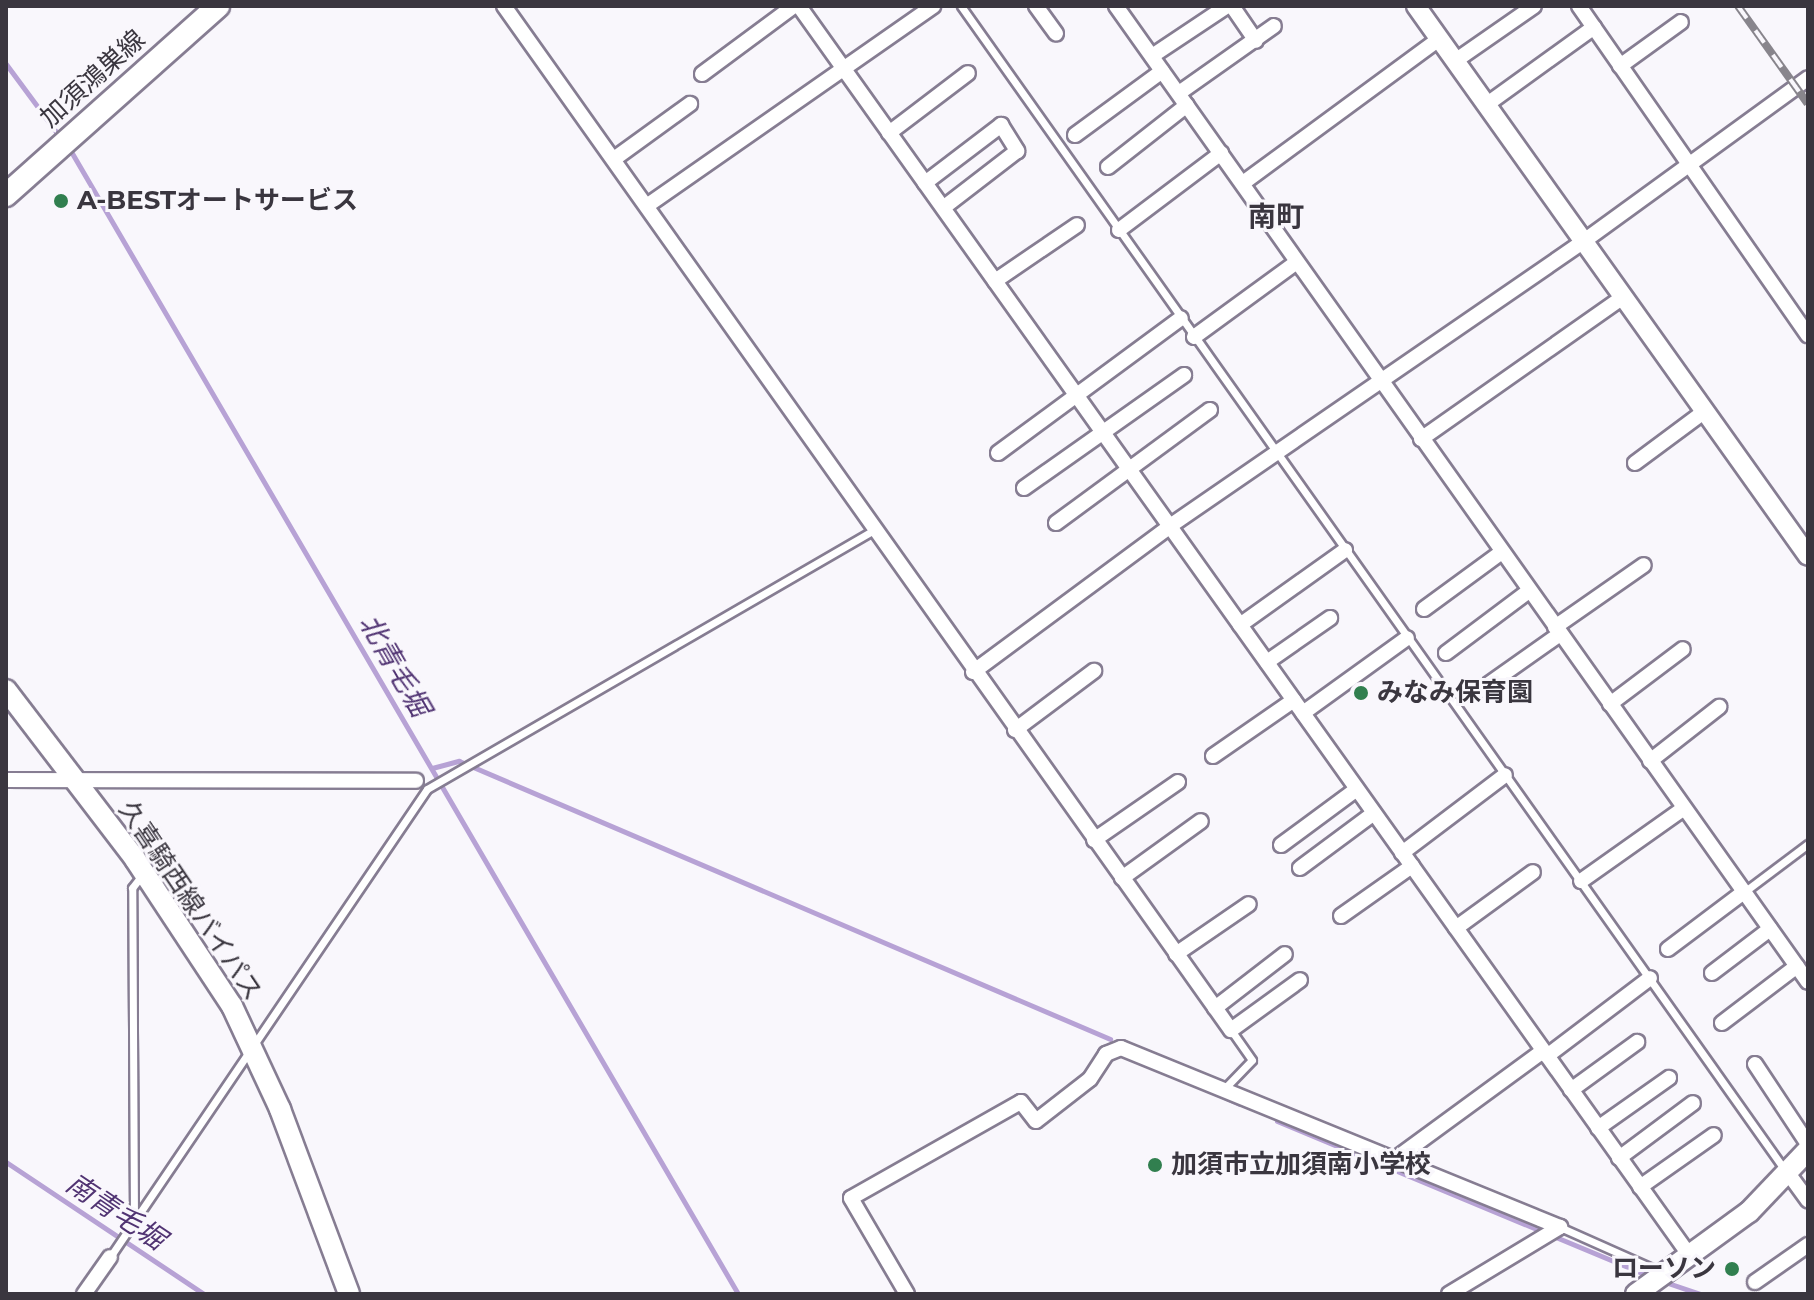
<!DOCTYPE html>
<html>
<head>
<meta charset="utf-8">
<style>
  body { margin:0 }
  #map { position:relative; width:1814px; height:1300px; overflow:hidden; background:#f9f7fc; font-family:Montserrat,"Noto Sans JP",sans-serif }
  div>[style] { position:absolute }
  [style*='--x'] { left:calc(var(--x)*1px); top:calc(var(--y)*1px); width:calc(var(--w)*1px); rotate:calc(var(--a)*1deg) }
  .stream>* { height:5px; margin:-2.5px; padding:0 2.5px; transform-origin:2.5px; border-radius:2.5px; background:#b7a2d5 }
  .roads { filter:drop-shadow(2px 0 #867d92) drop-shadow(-2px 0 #867d92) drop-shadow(0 2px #867d92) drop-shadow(0 -2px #867d92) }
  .service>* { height:7px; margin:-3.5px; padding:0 3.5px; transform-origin:3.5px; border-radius:3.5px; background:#fff }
  .minor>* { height:14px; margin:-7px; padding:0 7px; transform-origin:7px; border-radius:7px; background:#fff }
  .tertiary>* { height:18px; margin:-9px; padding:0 9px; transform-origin:9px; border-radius:9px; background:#fff }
  .secondary>* { height:20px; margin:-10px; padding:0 10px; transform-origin:10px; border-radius:10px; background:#fff }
  .primary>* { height:22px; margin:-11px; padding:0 11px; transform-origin:11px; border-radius:11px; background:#fff }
  .rail>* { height:8px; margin-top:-4px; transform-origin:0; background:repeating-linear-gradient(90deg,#f9f7fc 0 15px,#88858c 0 30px); box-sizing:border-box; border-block:2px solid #88858c }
  .dots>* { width:22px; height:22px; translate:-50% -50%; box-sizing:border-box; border:4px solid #f9f7fc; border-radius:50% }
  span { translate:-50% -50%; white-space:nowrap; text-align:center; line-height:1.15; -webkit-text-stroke:6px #f9f7fc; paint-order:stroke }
  .street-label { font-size:26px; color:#3a363f }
  .poi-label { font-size:26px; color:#3a363f; font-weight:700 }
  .left { translate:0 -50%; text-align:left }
  .right { translate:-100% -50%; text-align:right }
  .neighbourhood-label { font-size:28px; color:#3a363f; font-weight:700 }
  .water-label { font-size:28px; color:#513473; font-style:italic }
  .frame { position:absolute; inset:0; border:8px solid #3a363f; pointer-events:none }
</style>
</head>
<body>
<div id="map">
  <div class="stream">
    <i style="--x:6;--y:64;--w:91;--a:53.5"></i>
    <i style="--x:69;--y:148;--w:1327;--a:59.72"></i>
    <i style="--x:432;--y:768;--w:28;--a:-15"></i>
    <i style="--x:459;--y:761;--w:708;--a:23.12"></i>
    <i style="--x:1224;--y:1097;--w:17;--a:24"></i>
    <i style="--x:1277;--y:1121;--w:403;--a:22.6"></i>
    <i style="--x:6;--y:1162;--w:238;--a:33.7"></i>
    <i style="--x:1662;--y:1281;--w:40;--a:18.9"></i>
  </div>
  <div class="roads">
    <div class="service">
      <i style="--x:961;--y:6;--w:1426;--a:54.71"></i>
      <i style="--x:1744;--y:892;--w:80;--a:-36.9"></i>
      <i style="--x:1224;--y:1089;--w:40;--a:-46"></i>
      <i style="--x:1252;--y:1060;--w:37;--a:-125"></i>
      <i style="--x:134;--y:1220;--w:332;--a:-90.3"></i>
      <i style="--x:132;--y:888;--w:16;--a:-52"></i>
      <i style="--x:1560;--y:1227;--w:108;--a:24"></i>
      <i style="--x:110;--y:1257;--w:565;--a:-55.89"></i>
      <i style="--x:427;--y:789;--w:517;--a:-30.09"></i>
    </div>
    <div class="minor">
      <i style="--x:504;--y:6;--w:1256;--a:54.63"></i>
      <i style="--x:1231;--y:1030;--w:85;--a:-35.9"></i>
      <i style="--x:799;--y:6;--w:1535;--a:54.52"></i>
      <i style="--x:1036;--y:6;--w:34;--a:54"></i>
      <i style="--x:1116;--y:6;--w:1196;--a:54.66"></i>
      <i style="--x:1232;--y:6;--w:42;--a:55.6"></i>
      <i style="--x:1579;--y:6;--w:401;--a:55.2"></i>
      <i style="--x:1152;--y:56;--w:90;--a:-33.7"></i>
      <i style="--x:1455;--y:61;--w:96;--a:-34.8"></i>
      <i style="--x:1620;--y:66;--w:75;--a:-35.8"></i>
      <i style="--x:702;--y:74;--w:114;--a:-36.5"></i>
      <i style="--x:1179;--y:93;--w:116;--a:-35.2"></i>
      <i style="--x:1486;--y:105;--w:133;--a:-35.8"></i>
      <i style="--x:889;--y:133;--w:99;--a:-37.2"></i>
      <i style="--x:1075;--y:135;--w:108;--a:-36.3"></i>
      <i style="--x:614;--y:159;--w:94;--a:-35.9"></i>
      <i style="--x:1108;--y:167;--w:100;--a:-38.1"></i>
      <i style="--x:925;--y:183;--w:96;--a:-37.3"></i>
      <i style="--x:1001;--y:125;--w:31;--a:58"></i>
      <i style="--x:1017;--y:151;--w:93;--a:142.4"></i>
      <i style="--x:1243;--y:183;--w:243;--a:-36.3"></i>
      <i style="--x:648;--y:205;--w:348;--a:-34.9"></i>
      <i style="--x:1119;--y:230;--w:128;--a:-37"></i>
      <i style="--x:995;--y:281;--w:99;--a:-34.3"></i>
      <i style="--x:1194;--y:337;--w:127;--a:-36.1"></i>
      <i style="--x:1421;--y:439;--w:247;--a:-35.1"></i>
      <i style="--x:998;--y:453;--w:227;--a:-36.4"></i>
      <i style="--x:1635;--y:463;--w:87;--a:-36.6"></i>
      <i style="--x:1024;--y:488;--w:196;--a:-35.2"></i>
      <i style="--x:1056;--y:523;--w:191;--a:-36.3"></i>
      <i style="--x:1424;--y:609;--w:97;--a:-36.2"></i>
      <i style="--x:1240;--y:625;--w:129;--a:-35.5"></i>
      <i style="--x:1555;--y:627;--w:108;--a:-34.9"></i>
      <i style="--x:1446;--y:653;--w:104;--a:-36.8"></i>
      <i style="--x:1267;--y:662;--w:77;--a:-34.9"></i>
      <i style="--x:973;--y:672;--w:245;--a:-36.5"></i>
      <i style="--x:1170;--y:526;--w:503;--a:-34.54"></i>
      <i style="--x:1584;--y:241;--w:277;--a:-36"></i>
      <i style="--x:1482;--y:689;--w:95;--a:-35.2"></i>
      <i style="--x:1610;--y:704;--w:91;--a:-37"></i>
      <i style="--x:1303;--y:713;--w:128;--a:-35.8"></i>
      <i style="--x:1015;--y:730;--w:99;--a:-36.8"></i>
      <i style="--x:1213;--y:756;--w:98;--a:-34.7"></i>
      <i style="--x:1650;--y:761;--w:88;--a:-38"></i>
      <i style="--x:6;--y:780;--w:410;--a:0.1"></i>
      <i style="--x:1094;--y:840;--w:102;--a:-34.6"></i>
      <i style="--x:1281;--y:845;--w:94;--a:-36.4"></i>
      <i style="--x:1402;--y:853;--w:129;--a:-37.1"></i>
      <i style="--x:1300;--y:868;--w:92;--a:-36.6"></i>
      <i style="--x:1122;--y:878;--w:97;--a:-35.8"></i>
      <i style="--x:1581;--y:881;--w:126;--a:-35.3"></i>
      <i style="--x:1341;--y:916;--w:87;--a:-35.2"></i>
      <i style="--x:1456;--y:928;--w:95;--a:-36"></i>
      <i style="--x:1668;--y:949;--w:95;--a:-36.9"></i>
      <i style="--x:1176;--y:954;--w:88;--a:-34.4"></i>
      <i style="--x:1712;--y:973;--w:73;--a:-37.2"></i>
      <i style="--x:1215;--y:1008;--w:88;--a:-37.6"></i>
      <i style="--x:1722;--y:1023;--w:94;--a:-37.2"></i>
      <i style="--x:1547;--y:1056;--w:129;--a:-37.1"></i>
      <i style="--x:1755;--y:1064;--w:96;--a:56.5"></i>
      <i style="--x:1571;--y:1090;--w:82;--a:-36"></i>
      <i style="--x:1598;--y:1128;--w:87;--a:-35.2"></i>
      <i style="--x:1619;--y:1158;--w:92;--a:-36.6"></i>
      <i style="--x:1394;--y:1160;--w:185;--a:-36.2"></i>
      <i style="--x:1788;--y:1173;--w:34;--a:54"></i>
      <i style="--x:1640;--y:1187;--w:90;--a:-35.1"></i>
      <i style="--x:1755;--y:1282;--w:65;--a:-34.9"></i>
      <i style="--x:84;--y:1294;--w:45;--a:-54.9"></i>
      <i style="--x:907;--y:1294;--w:111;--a:-120.3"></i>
      <i style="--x:851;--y:1198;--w:195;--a:-29.5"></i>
      <i style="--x:1021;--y:1102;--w:24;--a:52"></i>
      <i style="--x:1036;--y:1121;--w:68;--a:-37.9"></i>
      <i style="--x:1090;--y:1079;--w:30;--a:-57"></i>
      <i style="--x:1106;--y:1054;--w:16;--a:-22"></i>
      <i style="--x:1121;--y:1048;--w:474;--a:22.2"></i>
      <i style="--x:1449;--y:1294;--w:130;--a:-31.1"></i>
    </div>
    <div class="tertiary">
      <i style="--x:1416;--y:6;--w:675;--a:54.52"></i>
    </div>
    <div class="secondary">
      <i style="--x:6;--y:690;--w:213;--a:52.6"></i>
      <i style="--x:135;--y:859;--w:176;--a:56.6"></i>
      <i style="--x:232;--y:1006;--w:114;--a:65"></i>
      <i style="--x:280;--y:1109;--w:197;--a:69.5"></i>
      <i style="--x:1636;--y:1294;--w:140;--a:-36"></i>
      <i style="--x:1749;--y:1212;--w:86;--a:-46.4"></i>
    </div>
    <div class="primary">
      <i style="--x:6;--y:195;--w:284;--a:-41.7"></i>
    </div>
  </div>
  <div class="rail">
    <i style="--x:1738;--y:6;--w:120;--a:54.5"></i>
  </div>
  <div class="dots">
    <i style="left:61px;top:201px;background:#317f4f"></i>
    <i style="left:1361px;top:693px;background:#317f4f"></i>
    <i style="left:1155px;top:1165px;background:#317f4f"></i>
    <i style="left:1732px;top:1269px;background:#317f4f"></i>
  </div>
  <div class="street-label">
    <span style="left:93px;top:79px;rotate:-42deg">加須鴻巣線</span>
    <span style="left:190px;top:901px;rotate:56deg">久喜騎西線バイパス</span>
  </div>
  <div class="poi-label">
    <span class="left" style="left:77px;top:201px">A-BESTオートサービス</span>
    <span class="left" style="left:1377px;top:693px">みなみ保育園</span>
    <span class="left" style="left:1171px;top:1165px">加須市立加須南小学校</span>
    <span class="right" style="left:1716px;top:1269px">ローソン</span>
  </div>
  <div class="neighbourhood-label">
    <span style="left:1276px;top:216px">南町</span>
  </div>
  <div class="water-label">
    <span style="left:395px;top:665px;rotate:60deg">北青毛堀</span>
    <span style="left:116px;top:1211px;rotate:34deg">南青毛堀</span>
  </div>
  <div class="frame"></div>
</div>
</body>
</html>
